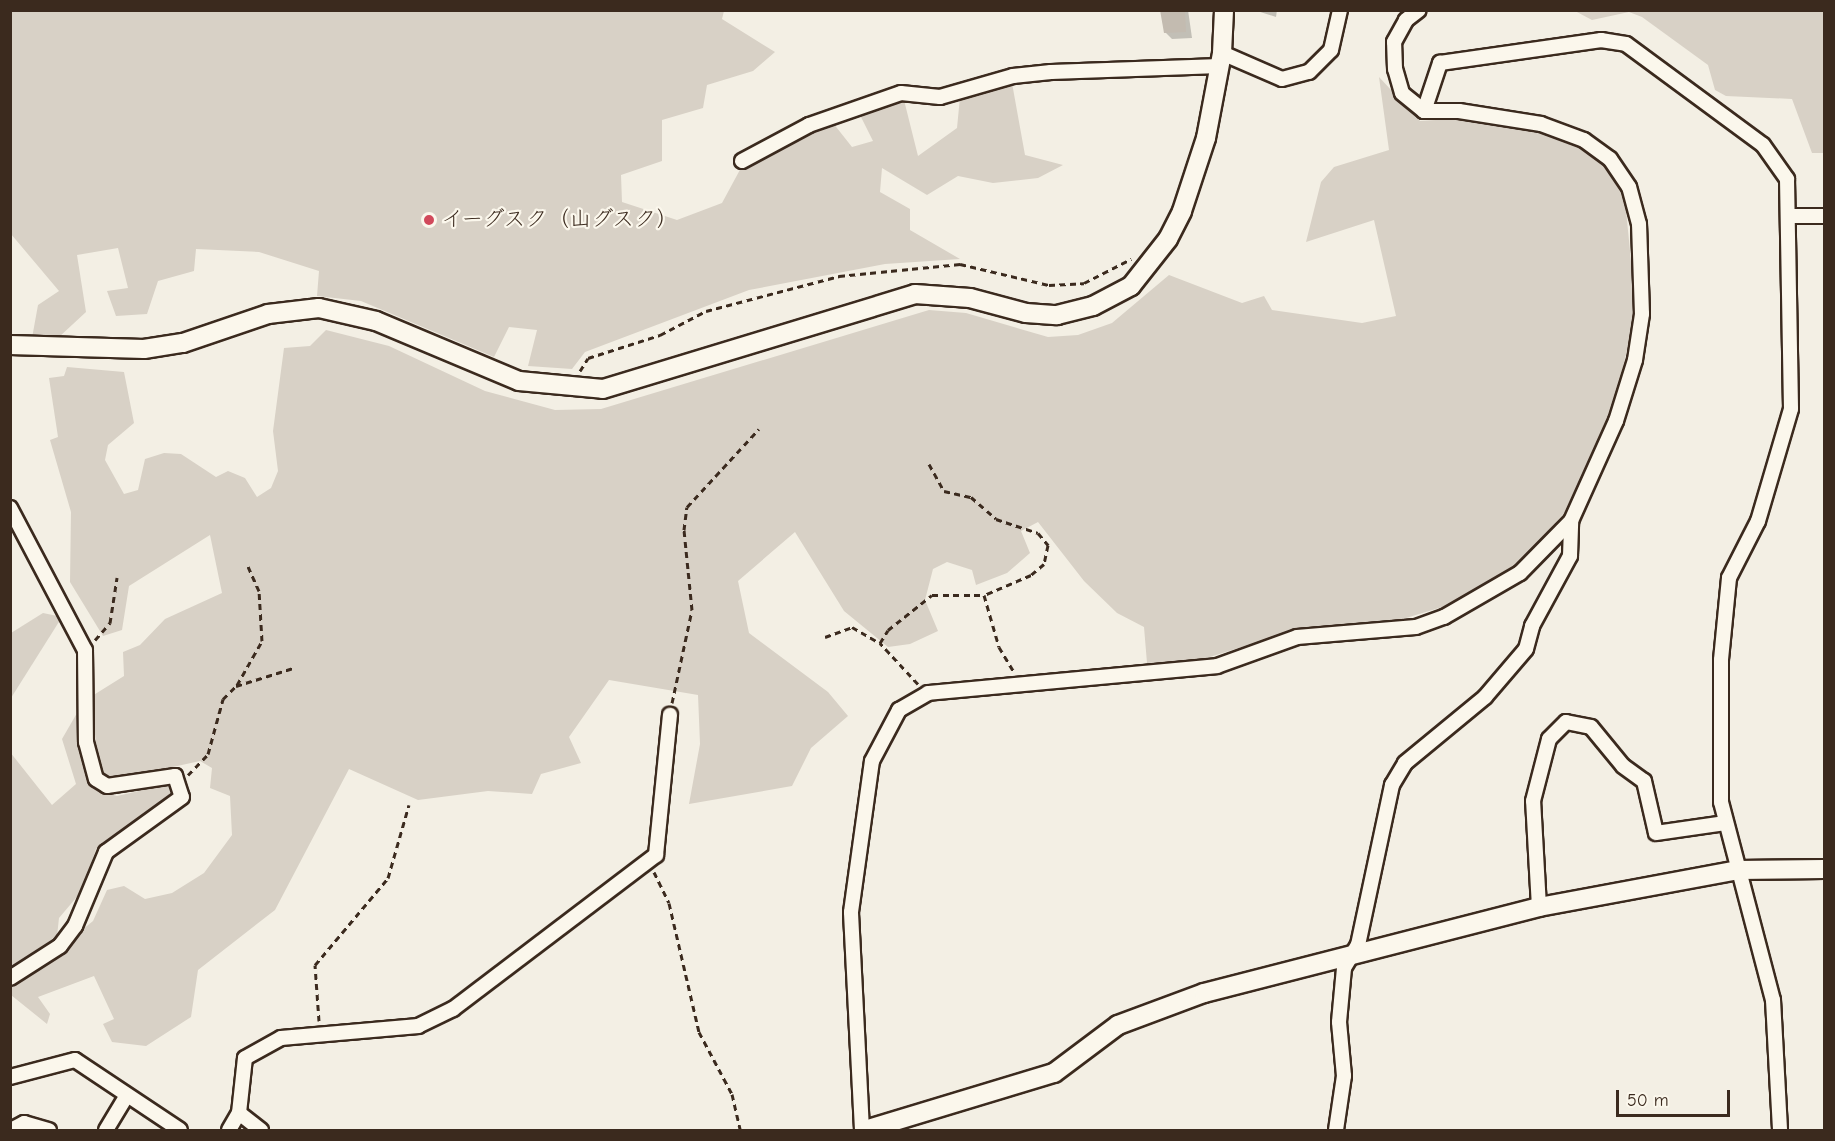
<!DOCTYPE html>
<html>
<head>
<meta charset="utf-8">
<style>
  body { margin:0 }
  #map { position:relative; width:1835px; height:1141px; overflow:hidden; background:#f3efe4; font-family:"Comic Neue","Klee One",sans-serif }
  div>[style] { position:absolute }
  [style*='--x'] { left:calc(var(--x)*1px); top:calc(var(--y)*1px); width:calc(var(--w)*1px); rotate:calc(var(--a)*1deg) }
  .green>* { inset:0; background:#d8d1c6 }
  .shadow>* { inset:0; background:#0003 }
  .building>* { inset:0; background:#c3bbb0 }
  .path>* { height:3px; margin-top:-1.5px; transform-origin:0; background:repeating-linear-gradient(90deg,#3b2a1e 0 6px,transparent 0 10.5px) }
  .roads { filter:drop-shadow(2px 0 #3b2a1e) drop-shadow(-2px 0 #3b2a1e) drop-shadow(0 2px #3b2a1e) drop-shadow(0 -2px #3b2a1e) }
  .street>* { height:14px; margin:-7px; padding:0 7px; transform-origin:7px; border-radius:7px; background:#fbf7ec }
  .secondary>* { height:18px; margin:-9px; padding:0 9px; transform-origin:9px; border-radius:9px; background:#fbf7ec }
  .dots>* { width:16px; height:16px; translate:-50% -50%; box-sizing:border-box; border:3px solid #fbf7ec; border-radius:50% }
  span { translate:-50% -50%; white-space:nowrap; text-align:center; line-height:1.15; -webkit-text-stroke:4.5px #fbf7ec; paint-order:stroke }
  .poi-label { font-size:22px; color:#3b2a1e }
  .left { translate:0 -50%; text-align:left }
  .frame { position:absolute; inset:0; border:12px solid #3b2a1e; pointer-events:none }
  .scale { position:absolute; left:1616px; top:1090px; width:114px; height:27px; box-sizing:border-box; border:3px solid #3b2a1e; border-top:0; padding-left:8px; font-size:18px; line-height:21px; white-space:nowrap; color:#3b2a1e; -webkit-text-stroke:4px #fbf7ec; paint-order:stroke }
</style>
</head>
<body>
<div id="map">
  <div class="green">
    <i style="clip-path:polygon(11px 11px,724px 11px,722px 19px,775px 52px,753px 71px,707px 85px,703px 108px,662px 120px,662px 161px,621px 175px,622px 202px,677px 220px,722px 203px,742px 166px,810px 130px,833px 123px,852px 147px,873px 141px,861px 117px,904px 100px,918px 156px,957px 128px,960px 97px,1012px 83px,1025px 155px,1063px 165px,1038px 178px,993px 183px,958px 176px,927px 195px,882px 168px,880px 192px,910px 209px,910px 230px,960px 259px,885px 264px,749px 290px,585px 352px,572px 369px,528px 366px,537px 330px,509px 327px,494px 357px,361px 301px,317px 296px,319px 271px,259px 252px,196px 249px,194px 271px,158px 281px,147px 314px,116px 316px,107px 291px,128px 288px,118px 248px,77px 255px,86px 312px,59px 337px,32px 338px,38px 305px,59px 291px,11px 234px)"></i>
    <i style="clip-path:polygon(1575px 11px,1824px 11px,1824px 153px,1812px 153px,1792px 99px,1726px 96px,1715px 90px,1708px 65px,1642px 17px,1629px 12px,1592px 20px)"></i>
    <i style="clip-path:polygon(1379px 77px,1420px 121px,1466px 118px,1529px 129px,1598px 155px,1625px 200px,1636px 312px,1612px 413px,1564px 513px,1517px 566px,1449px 605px,1396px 621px,1305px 627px,1197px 661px,1147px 663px,1144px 627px,1117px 613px,1084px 581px,1038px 522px,1021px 531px,1030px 553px,1007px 573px,976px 585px,972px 570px,947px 562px,933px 569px,925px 600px,938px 631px,910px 644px,888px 647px,844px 611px,795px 532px,738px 581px,749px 633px,828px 692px,848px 716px,811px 748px,792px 786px,689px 804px,700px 744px,698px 695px,609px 680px,569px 737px,581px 763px,541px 774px,532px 794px,488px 791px,418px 800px,349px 769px,275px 910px,198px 970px,191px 1017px,146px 1046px,112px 1042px,103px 1024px,114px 1019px,94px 976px,38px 997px,50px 1014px,47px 1024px,11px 995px,11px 988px,93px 921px,107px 890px,124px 886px,145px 899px,172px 893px,204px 873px,232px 835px,230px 796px,210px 788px,212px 768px,200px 761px,109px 781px,98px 772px,92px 696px,124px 676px,123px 652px,140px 645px,165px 619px,222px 593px,210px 535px,129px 586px,122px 630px,103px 636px,70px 582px,71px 512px,50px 440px,58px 437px,49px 378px,64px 376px,67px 367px,124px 372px,134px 423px,108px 445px,105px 460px,124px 494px,138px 490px,145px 459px,164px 453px,181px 454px,216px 477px,228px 471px,245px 478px,257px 497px,271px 488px,278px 471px,273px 431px,284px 348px,310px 346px,326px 330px,389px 346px,485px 391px,555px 410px,601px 409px,929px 310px,966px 313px,1048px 337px,1078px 335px,1112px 323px,1169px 275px,1242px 303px,1264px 296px,1272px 310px,1362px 323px,1396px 316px,1374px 220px,1306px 242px,1321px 182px,1334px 167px,1389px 150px)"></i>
    <i style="clip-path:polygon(43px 613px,62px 617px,11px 698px,11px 633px)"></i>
    <i style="clip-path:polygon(77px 713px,86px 775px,95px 790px,117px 796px,170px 784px,173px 794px,96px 849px,81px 892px,59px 918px,57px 936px,11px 967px,10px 752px,52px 805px,76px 784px,62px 739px)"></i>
  </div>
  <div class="shadow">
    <i style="clip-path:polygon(1162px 10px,1188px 10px,1192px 38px,1172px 39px,1165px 32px)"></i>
    <i style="clip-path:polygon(1254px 10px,1277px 10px,1276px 17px)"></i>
  </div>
  <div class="building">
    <i style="clip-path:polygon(1160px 10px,1185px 10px,1186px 32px,1164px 33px)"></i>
  </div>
  <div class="path">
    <i style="--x:580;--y:371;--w:15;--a:-58"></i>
    <i style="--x:588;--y:358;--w:76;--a:-17.7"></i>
    <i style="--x:660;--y:335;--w:52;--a:-27.6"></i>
    <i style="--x:706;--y:311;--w:138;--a:-14.7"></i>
    <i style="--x:839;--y:276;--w:122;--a:-5.7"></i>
    <i style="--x:960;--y:264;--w:91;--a:13.3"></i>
    <i style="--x:1049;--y:285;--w:35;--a:-3"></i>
    <i style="--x:1084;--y:283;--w:53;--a:-27.1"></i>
    <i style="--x:929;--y:464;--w:31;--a:61"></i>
    <i style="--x:944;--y:491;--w:28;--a:13"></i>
    <i style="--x:971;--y:497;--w:33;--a:41"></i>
    <i style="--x:996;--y:519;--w:44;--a:18.4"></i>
    <i style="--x:1038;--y:533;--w:16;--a:50"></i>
    <i style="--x:1048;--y:545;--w:19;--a:102"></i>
    <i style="--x:1044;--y:564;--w:17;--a:140"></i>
    <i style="--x:1031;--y:575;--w:51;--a:156.9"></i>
    <i style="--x:825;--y:637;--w:29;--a:-20"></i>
    <i style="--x:852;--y:627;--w:32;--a:30"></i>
    <i style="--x:95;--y:640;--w:23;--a:-49"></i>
    <i style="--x:110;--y:623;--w:46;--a:-81.2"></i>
    <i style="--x:918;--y:684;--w:56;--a:-132.8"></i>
    <i style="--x:880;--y:643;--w:15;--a:-58"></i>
    <i style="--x:888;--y:630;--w:56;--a:-38.5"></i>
    <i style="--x:932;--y:595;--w:52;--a:0"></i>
    <i style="--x:984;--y:595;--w:54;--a:73.9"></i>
    <i style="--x:999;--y:647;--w:29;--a:59"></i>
    <i style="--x:237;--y:685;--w:51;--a:-60.4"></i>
    <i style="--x:262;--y:641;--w:50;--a:-93.4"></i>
    <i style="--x:259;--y:591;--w:27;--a:-114"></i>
    <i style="--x:672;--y:703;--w:95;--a:-77.9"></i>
    <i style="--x:692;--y:610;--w:80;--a:-95.7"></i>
    <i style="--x:684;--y:530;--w:23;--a:-83"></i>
    <i style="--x:687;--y:507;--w:106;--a:-47.3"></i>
    <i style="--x:188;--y:775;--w:29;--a:-46"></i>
    <i style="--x:208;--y:754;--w:57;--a:-74.7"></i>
    <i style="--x:223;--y:699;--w:18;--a:-45"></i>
    <i style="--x:236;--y:686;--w:60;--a:-17.5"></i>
    <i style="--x:654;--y:872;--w:34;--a:64"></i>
    <i style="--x:669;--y:903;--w:132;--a:76.9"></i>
    <i style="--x:699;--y:1032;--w:70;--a:62"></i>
    <i style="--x:732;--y:1094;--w:37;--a:77"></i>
    <i style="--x:319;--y:1021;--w:56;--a:-94.1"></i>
    <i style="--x:315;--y:965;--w:114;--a:-50"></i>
    <i style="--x:388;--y:878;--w:76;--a:-74"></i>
  </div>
  <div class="roads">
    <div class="street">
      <i style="--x:1222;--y:53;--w:65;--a:23.4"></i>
      <i style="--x:1282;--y:79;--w:28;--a:-15"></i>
      <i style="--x:1309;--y:72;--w:31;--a:-45"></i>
      <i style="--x:1331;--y:50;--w:41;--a:-77.3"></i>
      <i style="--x:1424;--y:111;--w:51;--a:-71.6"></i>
      <i style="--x:1440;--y:63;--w:163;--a:-8.1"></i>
      <i style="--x:1601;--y:40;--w:25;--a:9"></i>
      <i style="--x:1626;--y:44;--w:170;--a:36.4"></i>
      <i style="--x:1763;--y:145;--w:42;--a:54.8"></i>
      <i style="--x:1787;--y:179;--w:230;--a:89"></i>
      <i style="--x:1791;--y:409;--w:117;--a:106.4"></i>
      <i style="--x:1758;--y:521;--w:64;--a:117"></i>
      <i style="--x:1729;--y:578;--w:82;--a:95.6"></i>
      <i style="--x:1721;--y:660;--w:142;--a:90"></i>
      <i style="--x:1721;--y:802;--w:205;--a:75.3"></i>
      <i style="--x:1773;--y:1000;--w:130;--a:86.9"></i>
      <i style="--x:742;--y:161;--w:76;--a:-28.2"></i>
      <i style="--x:809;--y:125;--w:97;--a:-19.2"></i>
      <i style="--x:901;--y:93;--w:39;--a:6"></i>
      <i style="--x:940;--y:97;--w:76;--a:-16"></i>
      <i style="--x:1013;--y:76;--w:38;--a:-6"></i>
      <i style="--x:1051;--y:72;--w:169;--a:-2"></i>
      <i style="--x:1789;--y:216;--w:35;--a:0"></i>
      <i style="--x:10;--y:508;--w:161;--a:62.2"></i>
      <i style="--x:85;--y:650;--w:92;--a:89.4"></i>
      <i style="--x:86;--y:742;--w:38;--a:75"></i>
      <i style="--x:96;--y:779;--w:13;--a:32"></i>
      <i style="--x:107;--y:786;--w:69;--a:-8.4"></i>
      <i style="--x:175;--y:776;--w:22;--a:72"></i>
      <i style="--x:182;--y:797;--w:94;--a:144.1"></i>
      <i style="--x:106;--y:852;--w:80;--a:112.7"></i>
      <i style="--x:75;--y:926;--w:25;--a:127"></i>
      <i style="--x:60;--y:946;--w:59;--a:147.4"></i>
      <i style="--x:1539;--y:907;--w:106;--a:-93.2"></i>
      <i style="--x:1533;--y:801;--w:64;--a:-75.5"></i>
      <i style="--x:1549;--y:739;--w:24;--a:-45"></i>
      <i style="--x:1566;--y:722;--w:25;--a:11"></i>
      <i style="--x:1591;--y:727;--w:50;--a:50.6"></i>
      <i style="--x:1623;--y:766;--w:26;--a:36"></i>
      <i style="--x:1644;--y:781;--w:53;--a:77"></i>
      <i style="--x:1656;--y:833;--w:70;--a:-8.2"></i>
      <i style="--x:10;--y:1077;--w:67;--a:-14.7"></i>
      <i style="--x:75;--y:1060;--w:126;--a:33.7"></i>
      <i style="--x:239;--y:1113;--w:28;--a:38"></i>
      <i style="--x:11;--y:1130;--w:15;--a:-28"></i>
      <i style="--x:24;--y:1123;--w:26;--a:16"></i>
      <i style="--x:106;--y:1130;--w:37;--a:-59"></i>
      <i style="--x:229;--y:1130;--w:20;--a:-60"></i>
      <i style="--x:239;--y:1113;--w:55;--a:-83.8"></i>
      <i style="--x:245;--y:1058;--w:41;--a:-29.1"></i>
      <i style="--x:281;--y:1038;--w:138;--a:-5"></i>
      <i style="--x:418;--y:1026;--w:39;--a:-26"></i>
      <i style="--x:453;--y:1009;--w:255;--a:-37.2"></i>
      <i style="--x:656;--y:855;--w:141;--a:-84.3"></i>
      <i style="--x:862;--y:1130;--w:218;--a:-92.9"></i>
      <i style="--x:851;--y:912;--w:152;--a:-82.1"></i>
      <i style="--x:872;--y:761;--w:58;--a:-62.1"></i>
      <i style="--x:899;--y:710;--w:34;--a:-30"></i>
      <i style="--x:928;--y:693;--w:290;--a:-5.3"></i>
      <i style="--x:1217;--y:666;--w:85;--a:-19.9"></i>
      <i style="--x:1297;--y:637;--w:119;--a:-4.8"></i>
      <i style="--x:1416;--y:627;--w:30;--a:-20"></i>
      <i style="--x:1444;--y:617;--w:88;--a:-30.1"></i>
      <i style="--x:1520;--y:573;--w:73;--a:-45.6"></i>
      <i style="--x:1571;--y:521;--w:110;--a:-65.8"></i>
      <i style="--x:1616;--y:421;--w:64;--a:-72.7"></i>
      <i style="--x:1635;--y:360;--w:47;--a:-81.3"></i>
      <i style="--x:1642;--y:314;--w:90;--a:-91.9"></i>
      <i style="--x:1639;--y:224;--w:38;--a:-105"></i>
      <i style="--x:1629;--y:187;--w:34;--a:-124"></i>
      <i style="--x:1610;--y:159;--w:32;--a:-144"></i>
      <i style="--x:1584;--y:140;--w:46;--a:-159.6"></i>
      <i style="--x:1541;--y:124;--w:83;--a:-171"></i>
      <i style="--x:1459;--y:111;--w:35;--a:180"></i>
      <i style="--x:1424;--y:111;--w:28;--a:-141"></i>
      <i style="--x:1402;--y:93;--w:25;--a:-106"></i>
      <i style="--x:1395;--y:69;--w:27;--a:-92"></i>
      <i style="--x:1394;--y:42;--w:25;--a:-61"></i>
      <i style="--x:1406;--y:20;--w:16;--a:-38"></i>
      <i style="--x:1336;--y:1130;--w:55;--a:-81.6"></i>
      <i style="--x:1344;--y:1076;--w:54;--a:-95.3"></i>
      <i style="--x:1339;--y:1022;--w:54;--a:-84.7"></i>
      <i style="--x:1344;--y:968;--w:27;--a:-59"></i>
      <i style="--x:1358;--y:945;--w:164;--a:-78"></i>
      <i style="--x:1392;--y:785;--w:26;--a:-59"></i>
      <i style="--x:1405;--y:763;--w:104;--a:-39.5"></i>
      <i style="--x:1485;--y:697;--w:63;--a:-49.5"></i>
      <i style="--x:1526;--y:649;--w:24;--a:-75"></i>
      <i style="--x:1532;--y:626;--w:80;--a:-61.5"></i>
      <i style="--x:1570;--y:556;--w:35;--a:-88"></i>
    </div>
    <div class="secondary">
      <i style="--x:10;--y:345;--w:134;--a:1.7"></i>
      <i style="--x:144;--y:349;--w:39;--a:-9"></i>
      <i style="--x:183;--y:343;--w:90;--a:-18.8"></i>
      <i style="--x:268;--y:314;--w:51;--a:-6.7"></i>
      <i style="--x:319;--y:308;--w:58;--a:12.8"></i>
      <i style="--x:376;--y:321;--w:155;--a:22.8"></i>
      <i style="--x:519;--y:381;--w:84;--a:5.4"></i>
      <i style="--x:603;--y:389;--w:326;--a:-16.9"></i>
      <i style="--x:915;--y:294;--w:55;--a:4.2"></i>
      <i style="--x:970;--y:298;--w:58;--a:15"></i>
      <i style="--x:1026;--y:313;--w:31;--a:4"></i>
      <i style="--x:1057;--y:315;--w:37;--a:-14"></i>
      <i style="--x:1093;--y:306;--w:43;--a:-27.8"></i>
      <i style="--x:1131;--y:286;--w:60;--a:-51.8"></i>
      <i style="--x:1168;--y:239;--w:31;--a:-63"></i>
      <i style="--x:1182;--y:211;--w:77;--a:-71.8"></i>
      <i style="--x:1206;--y:138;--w:86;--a:-79.3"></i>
      <i style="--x:1222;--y:53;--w:43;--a:-87.3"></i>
      <i style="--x:865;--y:1130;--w:197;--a:-16.8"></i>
      <i style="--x:1054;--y:1073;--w:80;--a:-36.9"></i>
      <i style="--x:1118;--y:1025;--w:92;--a:-20.4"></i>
      <i style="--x:1204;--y:993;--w:346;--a:-14.4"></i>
      <i style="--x:1539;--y:907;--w:202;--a:-10.5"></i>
      <i style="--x:1738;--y:870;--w:86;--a:-0.7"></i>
    </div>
  </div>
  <div class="dots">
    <i style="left:429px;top:220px;background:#d1495b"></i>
  </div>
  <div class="poi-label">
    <span class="left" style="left:441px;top:220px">イーグスク（山グスク）</span>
  </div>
  <div class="frame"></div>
  <div class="scale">50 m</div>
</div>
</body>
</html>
